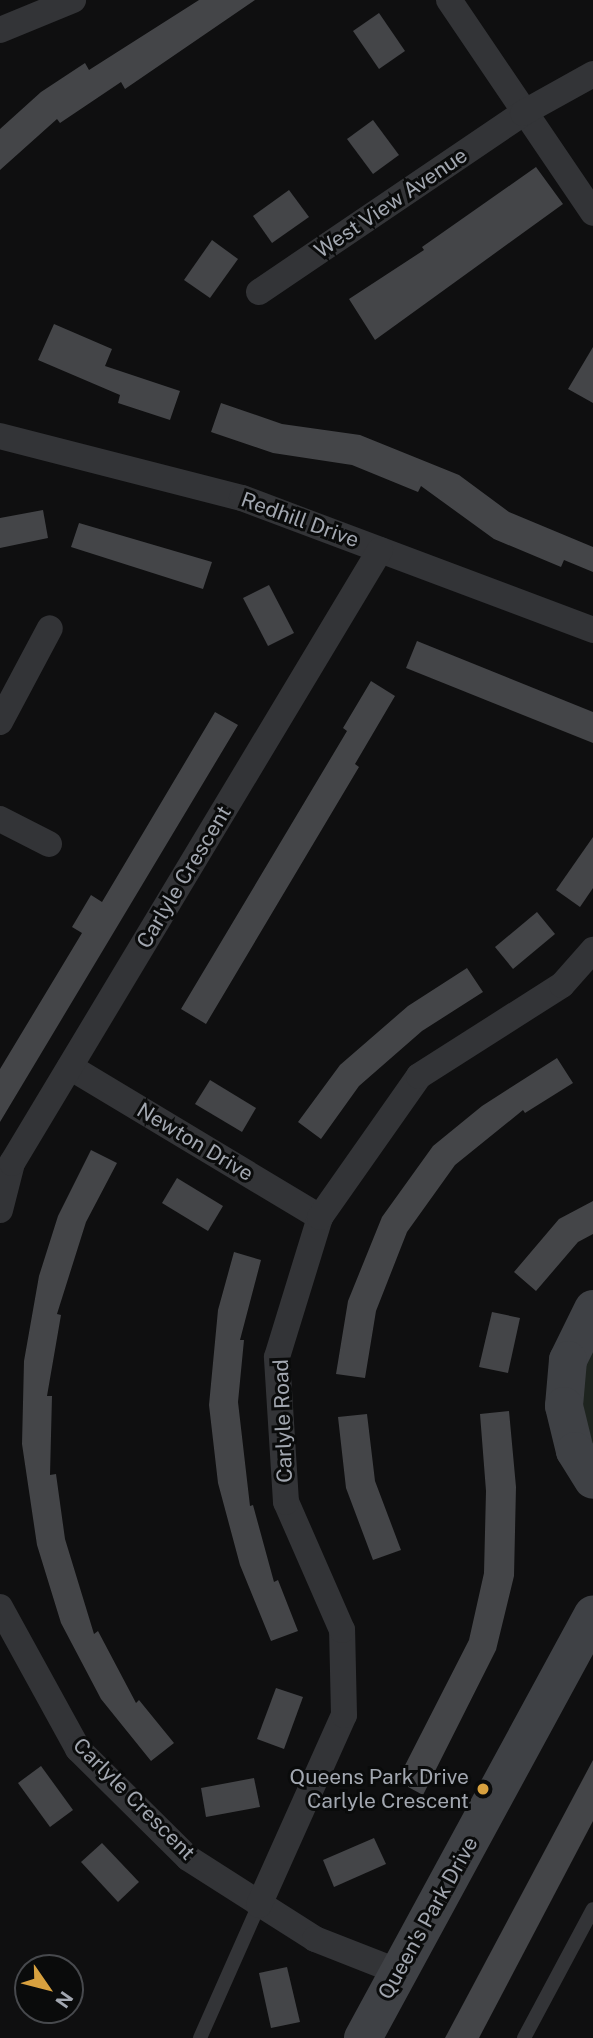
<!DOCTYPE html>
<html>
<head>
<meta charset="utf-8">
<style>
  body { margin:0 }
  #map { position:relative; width:593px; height:2038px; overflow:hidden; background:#0f0f10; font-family:"Public Sans",sans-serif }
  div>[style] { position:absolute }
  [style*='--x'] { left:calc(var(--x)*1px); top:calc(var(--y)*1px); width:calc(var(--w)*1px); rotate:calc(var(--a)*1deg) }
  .green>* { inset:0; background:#1e241f }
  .building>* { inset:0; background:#444548 }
  .lane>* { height:14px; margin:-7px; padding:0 7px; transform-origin:7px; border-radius:7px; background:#333437 }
  .street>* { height:26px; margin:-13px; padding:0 13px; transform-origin:13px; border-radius:13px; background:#333437 }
  .secondary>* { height:38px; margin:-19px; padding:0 19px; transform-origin:19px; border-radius:19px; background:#3f4145 }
  .dots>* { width:19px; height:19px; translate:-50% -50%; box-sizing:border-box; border:4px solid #0a0b0b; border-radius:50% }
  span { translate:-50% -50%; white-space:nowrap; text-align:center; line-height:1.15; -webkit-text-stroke:6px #0a0b0b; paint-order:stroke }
  .street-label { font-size:21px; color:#a2a7b0 }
  .poi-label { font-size:21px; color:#a2a7b0 }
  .right { translate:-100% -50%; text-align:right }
  .north { position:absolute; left:14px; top:1954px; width:70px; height:70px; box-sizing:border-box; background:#0a0b0b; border:2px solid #47494d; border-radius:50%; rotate:125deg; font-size:19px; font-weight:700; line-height:28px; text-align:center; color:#a2a7b0 }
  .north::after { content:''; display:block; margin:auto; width:24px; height:32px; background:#d8a13f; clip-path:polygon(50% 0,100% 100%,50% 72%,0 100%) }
</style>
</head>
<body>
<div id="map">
  <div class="green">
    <i style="clip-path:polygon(593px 1333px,593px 1455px,585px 1441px,581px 1365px)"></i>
  </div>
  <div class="building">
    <i style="clip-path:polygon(199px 0,255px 0,125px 89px,121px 82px,60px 123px,57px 119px,0 170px,0 129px,41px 92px,85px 63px,89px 70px)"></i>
    <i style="clip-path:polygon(379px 13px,405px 51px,379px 69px,353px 31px)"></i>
    <i style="clip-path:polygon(373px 120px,399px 155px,373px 174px,347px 139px)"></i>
    <i style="clip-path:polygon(536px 167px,563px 204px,375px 340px,349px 299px,424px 250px,422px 247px)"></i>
    <i style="clip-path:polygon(289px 190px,309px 217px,272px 243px,253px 216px)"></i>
    <i style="clip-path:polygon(212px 240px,238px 259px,210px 298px,184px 280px)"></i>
    <i style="clip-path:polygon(54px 324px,112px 349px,105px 366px,180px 391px,170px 420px,118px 403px,120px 395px,38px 360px)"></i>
    <i style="clip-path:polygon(593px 347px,593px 403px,568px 389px)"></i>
    <i style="clip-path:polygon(221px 403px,282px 424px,360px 435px,459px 475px,509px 512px,593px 547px,593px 572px,564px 560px,561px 567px,494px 539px,421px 486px,418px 492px,352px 465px,273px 453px,211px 432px)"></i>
    <i style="clip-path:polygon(43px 510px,48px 538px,0 548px,0 518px)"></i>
    <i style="clip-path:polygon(79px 523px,212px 562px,203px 589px,71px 547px)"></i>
    <i style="clip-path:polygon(269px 585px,294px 633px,268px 646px,243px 598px)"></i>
    <i style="clip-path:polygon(417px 641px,593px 712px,593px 743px,406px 668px)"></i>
    <i style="clip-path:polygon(371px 681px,395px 696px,355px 764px,359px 767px,206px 1024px,181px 1009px,347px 731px,343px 728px)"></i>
    <i style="clip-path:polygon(215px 712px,238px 725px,0 1122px,0 1069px,82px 933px,72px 927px,91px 895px,102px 902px)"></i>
    <i style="clip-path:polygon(593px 837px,593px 888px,580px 907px,556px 890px)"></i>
    <i style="clip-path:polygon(537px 912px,555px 934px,513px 969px,495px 947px)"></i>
    <i style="clip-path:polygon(467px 968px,483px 992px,422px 1031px,359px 1086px,321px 1139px,298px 1122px,340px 1065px,408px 1006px)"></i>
    <i style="clip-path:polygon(557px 1058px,573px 1083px,525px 1113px,523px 1110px,455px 1165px,407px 1232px,376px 1311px,365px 1378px,336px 1374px,348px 1301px,382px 1217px,433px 1146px,482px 1106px)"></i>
    <i style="clip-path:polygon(210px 1080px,256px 1108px,242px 1132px,195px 1104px)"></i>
    <i style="clip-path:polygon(91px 1150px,117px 1163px,86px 1222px,57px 1314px,61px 1315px,47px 1396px,52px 1396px,50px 1475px,56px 1474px,65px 1539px,94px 1634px,98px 1631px,136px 1703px,139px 1700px,174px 1743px,151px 1761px,101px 1699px,61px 1623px,37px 1545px,22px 1444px,24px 1361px,39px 1276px,58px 1216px)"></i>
    <i style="clip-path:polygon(177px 1178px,223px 1206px,208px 1231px,162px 1203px)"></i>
    <i style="clip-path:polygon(593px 1201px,593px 1234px,578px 1242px,536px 1291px,514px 1272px,559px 1219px)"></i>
    <i style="clip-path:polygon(234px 1252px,261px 1260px,240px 1340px,244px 1340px,238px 1402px,250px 1506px,253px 1505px,274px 1582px,278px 1580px,298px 1631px,271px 1641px,240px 1565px,218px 1483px,209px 1405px,218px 1310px)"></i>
    <i style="clip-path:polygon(492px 1312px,520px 1318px,508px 1373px,479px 1367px)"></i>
    <i style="clip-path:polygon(509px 1411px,516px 1487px,514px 1576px,496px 1650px,423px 1795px,397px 1781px,469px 1640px,484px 1573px,486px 1491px,480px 1414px)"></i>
    <i style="clip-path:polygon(367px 1414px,375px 1481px,401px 1550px,373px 1560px,346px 1488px,338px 1417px)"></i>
    <i style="clip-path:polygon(276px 1688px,303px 1697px,284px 1749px,257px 1739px)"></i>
    <i style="clip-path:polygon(593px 1760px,593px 1821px,479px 2038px,445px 2038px)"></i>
    <i style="clip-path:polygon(41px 1766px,73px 1810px,50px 1827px,18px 1783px)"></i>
    <i style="clip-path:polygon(254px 1778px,260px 1807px,206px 1817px,201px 1788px)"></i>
    <i style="clip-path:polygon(374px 1838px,386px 1864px,334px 1887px,323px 1860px)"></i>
    <i style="clip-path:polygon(102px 1843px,139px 1882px,118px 1902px,81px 1862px)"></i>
    <i style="clip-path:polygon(287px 1967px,300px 2022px,271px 2028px,259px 1973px)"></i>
  </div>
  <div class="lane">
    <i style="--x:200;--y:2038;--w:145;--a:-66.1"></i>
    <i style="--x:524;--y:2038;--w:146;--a:-61.9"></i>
  </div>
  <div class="street">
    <i style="--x:449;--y:0;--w:257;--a:55.9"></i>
    <i style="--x:0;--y:30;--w:79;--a:-22.3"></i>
    <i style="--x:259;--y:292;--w:319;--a:-34.1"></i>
    <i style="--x:523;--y:113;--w:80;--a:-29.1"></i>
    <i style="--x:0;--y:436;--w:250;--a:14.4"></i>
    <i style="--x:242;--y:498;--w:375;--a:20.6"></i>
    <i style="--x:0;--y:722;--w:106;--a:-62"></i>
    <i style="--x:0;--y:819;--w:55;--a:27"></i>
    <i style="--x:70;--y:1067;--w:292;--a:31"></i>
    <i style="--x:0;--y:1210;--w:49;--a:-75.7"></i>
    <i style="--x:12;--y:1163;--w:715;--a:-59.02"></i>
    <i style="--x:0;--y:1607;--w:162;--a:61.2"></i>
    <i style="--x:78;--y:1749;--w:155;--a:44.7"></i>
    <i style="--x:188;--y:1858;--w:151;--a:32.5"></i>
    <i style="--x:315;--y:1939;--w:90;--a:21.4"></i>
    <i style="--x:259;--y:1905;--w:208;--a:-65.9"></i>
    <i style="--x:344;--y:1715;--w:85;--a:-91.3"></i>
    <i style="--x:342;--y:1630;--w:140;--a:-113.6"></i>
    <i style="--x:286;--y:1502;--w:145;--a:-93.6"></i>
    <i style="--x:277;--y:1357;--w:146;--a:-72.9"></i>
    <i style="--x:320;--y:1217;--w:172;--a:-54.9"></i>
    <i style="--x:419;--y:1076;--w:169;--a:-32.5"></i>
    <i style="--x:562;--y:985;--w:47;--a:-48.5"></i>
  </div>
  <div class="secondary">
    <i style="--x:593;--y:1309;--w:57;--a:116.1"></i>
    <i style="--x:568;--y:1360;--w:46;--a:95"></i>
    <i style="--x:564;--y:1406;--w:46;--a:76.3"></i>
    <i style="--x:575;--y:1451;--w:34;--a:58"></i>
    <i style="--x:363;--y:2038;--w:482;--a:-61.5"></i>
  </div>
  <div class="dots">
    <i style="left:483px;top:1789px;background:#d8a13f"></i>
  </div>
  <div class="street-label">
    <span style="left:391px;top:203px;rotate:-34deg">West View Avenue</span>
    <span style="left:300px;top:520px;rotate:20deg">Redhill Drive</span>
    <span style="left:184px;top:877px;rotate:-59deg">Carlyle Crescent</span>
    <span style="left:195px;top:1142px;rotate:31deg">Newton Drive</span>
    <span style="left:283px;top:1421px;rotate:-92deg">Carlyle Road</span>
    <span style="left:134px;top:1799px;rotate:45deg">Carlyle Crescent</span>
    <span style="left:428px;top:1918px;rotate:-61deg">Queen's Park Drive</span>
  </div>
  <div class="poi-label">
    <span class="right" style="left:469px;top:1789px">Queens Park Drive<br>Carlyle Crescent</span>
  </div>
  <div class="north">N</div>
</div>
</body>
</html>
